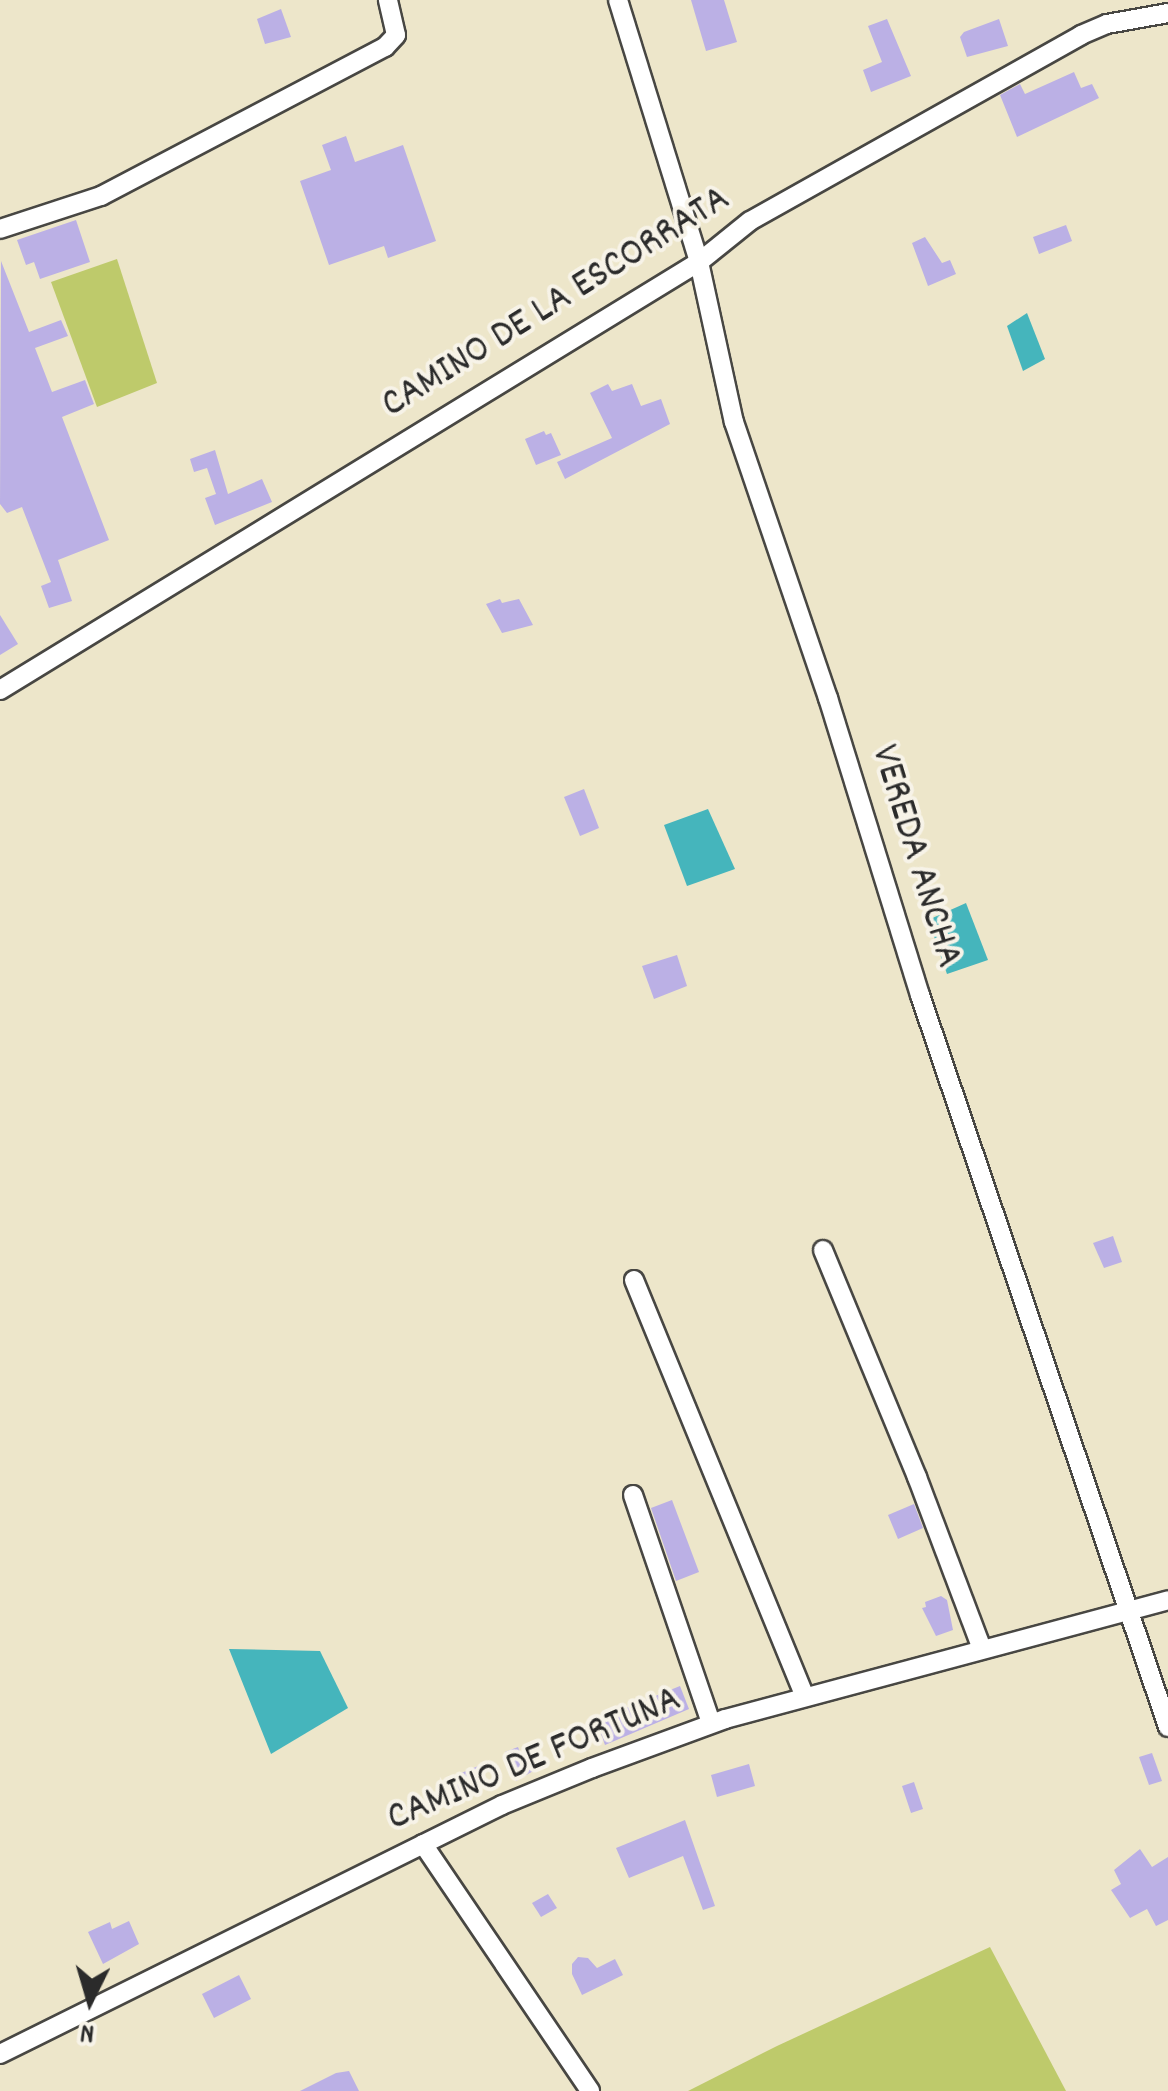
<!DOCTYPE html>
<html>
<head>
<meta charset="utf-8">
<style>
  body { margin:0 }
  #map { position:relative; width:1168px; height:2091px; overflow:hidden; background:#ede6ca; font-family:Dekko,sans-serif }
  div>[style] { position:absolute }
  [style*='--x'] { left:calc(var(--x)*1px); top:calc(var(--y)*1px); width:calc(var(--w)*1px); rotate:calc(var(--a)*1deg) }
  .green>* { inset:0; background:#beca6b }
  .water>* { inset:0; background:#45b5bc }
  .building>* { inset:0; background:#bbb0e5 }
  .roads { filter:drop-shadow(2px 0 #484743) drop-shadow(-2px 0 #484743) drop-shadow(0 2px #484743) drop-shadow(0 -2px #484743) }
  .minor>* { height:18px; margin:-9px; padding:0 9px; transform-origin:9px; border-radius:9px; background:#fff }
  span { translate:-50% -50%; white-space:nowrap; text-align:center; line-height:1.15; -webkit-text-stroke:8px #f7f3e8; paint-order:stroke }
  .street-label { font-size:40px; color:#2b2b2b }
  .north { position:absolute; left:40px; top:1951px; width:100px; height:100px; -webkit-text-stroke:8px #f7f3e8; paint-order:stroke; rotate:185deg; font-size:28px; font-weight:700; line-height:40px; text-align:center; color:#2b2b2b }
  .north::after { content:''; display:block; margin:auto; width:35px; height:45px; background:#2b2b2b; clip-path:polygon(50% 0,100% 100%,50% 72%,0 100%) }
</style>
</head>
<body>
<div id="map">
  <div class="green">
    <i style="clip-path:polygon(117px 259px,157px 383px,97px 407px,51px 282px)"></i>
    <i style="clip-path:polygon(990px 1947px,1066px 2091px,688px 2091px,777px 2046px)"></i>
  </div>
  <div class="water">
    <i style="clip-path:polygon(1027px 313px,1045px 359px,1023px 371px,1007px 326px)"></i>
    <i style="clip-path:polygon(708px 809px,735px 869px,687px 886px,664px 825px)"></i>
    <i style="clip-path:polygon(966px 903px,988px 960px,947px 974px,928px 920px)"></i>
    <i style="clip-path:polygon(229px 1649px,320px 1651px,348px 1708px,271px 1754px)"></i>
  </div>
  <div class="building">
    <i style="clip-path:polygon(691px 0,724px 0,737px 42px,706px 51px)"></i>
    <i style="clip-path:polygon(281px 9px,291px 37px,265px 44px,257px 19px)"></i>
    <i style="clip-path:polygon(887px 19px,911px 76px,871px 92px,863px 70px,882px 62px,868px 26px)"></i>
    <i style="clip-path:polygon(999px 19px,1008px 46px,967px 57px,960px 37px,964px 32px)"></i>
    <i style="clip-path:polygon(1074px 72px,1081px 88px,1092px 84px,1099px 98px,1017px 137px,1000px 95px,1020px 84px,1025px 94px)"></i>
    <i style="clip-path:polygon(346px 136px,355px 162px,403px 145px,436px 241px,388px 258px,384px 246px,329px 265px,300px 181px,331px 170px,322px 145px)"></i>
    <i style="clip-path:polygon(76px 220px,90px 262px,40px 279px,34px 262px,26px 265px,17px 240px)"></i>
    <i style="clip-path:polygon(1066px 225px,1072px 241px,1039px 254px,1033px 237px)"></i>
    <i style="clip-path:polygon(925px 237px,942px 263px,950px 260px,956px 274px,928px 286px,912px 243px)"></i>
    <i style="clip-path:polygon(1px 261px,29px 332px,61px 320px,68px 336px,35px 348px,52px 392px,85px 380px,94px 404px,62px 417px,109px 540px,58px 560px,72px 601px,49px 608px,41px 586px,51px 582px,22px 507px,7px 513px,0 504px)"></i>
    <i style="clip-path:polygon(608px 384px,612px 391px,632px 384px,641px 406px,661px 399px,670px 424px,565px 479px,557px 462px,612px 438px,590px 393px)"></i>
    <i style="clip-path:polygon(544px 431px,546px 435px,551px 433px,561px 455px,536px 465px,525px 439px)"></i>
    <i style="clip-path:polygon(215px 450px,228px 494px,262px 479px,272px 502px,215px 525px,205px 498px,216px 494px,207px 468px,194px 472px,190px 459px)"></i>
    <i style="clip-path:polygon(500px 599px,502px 603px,519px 599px,533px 625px,502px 633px,486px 604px)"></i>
    <i style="clip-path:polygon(0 615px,18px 644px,0 655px)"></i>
    <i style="clip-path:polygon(584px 789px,599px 828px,580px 836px,564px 797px)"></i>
    <i style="clip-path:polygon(677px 955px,687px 986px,654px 999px,642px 966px)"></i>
    <i style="clip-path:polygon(1113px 1236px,1122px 1262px,1104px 1268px,1093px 1243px)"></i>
    <i style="clip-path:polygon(672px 1500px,699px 1572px,676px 1581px,651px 1508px)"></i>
    <i style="clip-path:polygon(914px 1504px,923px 1528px,898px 1539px,888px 1515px)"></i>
    <i style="clip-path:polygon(941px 1596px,947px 1600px,953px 1630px,936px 1636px,922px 1608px,926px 1607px,925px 1602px)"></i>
    <i style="clip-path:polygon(680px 1686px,689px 1709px,605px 1745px,596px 1720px)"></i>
    <i style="clip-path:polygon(518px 1747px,522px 1757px,529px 1754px,535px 1770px,516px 1781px,505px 1752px)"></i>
    <i style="clip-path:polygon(1152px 1753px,1162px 1781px,1149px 1785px,1139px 1757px)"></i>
    <i style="clip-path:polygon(749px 1764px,755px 1786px,717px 1797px,711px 1775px)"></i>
    <i style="clip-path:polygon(478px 1766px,483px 1780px,476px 1783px,480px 1792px,459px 1800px,454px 1776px)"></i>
    <i style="clip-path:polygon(914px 1782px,923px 1809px,911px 1813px,902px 1786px)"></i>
    <i style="clip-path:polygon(685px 1820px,715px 1906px,703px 1910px,683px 1856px,629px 1878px,616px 1848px)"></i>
    <i style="clip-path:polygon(1140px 1849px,1152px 1867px,1168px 1857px,1168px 1920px,1156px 1926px,1147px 1909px,1130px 1918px,1111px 1890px,1121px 1884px,1114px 1870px)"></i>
    <i style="clip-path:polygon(548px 1894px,557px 1908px,541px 1917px,532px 1903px)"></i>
    <i style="clip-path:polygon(129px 1921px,139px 1944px,103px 1964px,88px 1932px,110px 1922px,112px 1929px)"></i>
    <i style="clip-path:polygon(578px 1957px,588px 1958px,597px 1968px,615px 1959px,623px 1975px,582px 1995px,572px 1974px,572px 1964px)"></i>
    <i style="clip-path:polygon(239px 1975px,251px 1999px,214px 2018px,202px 1994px)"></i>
    <i style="clip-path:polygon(349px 2071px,359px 2091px,300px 2091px,336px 2073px)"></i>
  </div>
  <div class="roads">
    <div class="minor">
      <i style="--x:618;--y:0;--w:274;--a:72.8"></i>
      <i style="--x:699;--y:262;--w:164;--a:77.7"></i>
      <i style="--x:734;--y:422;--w:292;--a:71.2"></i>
      <i style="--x:828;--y:698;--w:311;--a:72.8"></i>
      <i style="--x:920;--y:995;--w:773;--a:71.28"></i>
      <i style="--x:0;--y:229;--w:106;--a:-18.1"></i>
      <i style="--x:101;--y:196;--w:321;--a:-27.7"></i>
      <i style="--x:385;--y:47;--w:16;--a:-47"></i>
      <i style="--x:396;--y:35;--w:36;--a:-103"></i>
      <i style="--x:0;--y:690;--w:820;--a:-31.48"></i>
      <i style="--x:699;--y:262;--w:65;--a:-38.8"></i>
      <i style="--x:750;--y:221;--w:380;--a:-29.3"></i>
      <i style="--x:1081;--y:35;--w:28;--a:-23"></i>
      <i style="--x:1107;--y:24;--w:62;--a:-10.2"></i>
      <i style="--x:823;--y:1250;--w:246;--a:67.5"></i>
      <i style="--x:917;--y:1477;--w:184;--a:69.3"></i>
      <i style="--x:634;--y:1280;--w:450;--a:67.7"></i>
      <i style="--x:633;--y:1495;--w:241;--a:71.1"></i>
      <i style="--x:423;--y:1844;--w:298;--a:55.9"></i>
      <i style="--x:0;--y:2054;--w:560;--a:-26.38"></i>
      <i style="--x:502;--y:1805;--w:97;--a:-22.3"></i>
      <i style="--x:592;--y:1768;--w:142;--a:-20.2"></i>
      <i style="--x:725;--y:1719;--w:459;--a:-15"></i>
    </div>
  </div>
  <div class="street-label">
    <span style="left:557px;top:304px;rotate:-32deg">CAMINO DE LA ESCORRATA</span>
    <span style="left:914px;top:857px;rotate:73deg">VEREDA ANCHA</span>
    <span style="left:535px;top:1761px;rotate:-23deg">CAMINO DE FORTUNA</span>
  </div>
  <div class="north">N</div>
</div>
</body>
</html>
